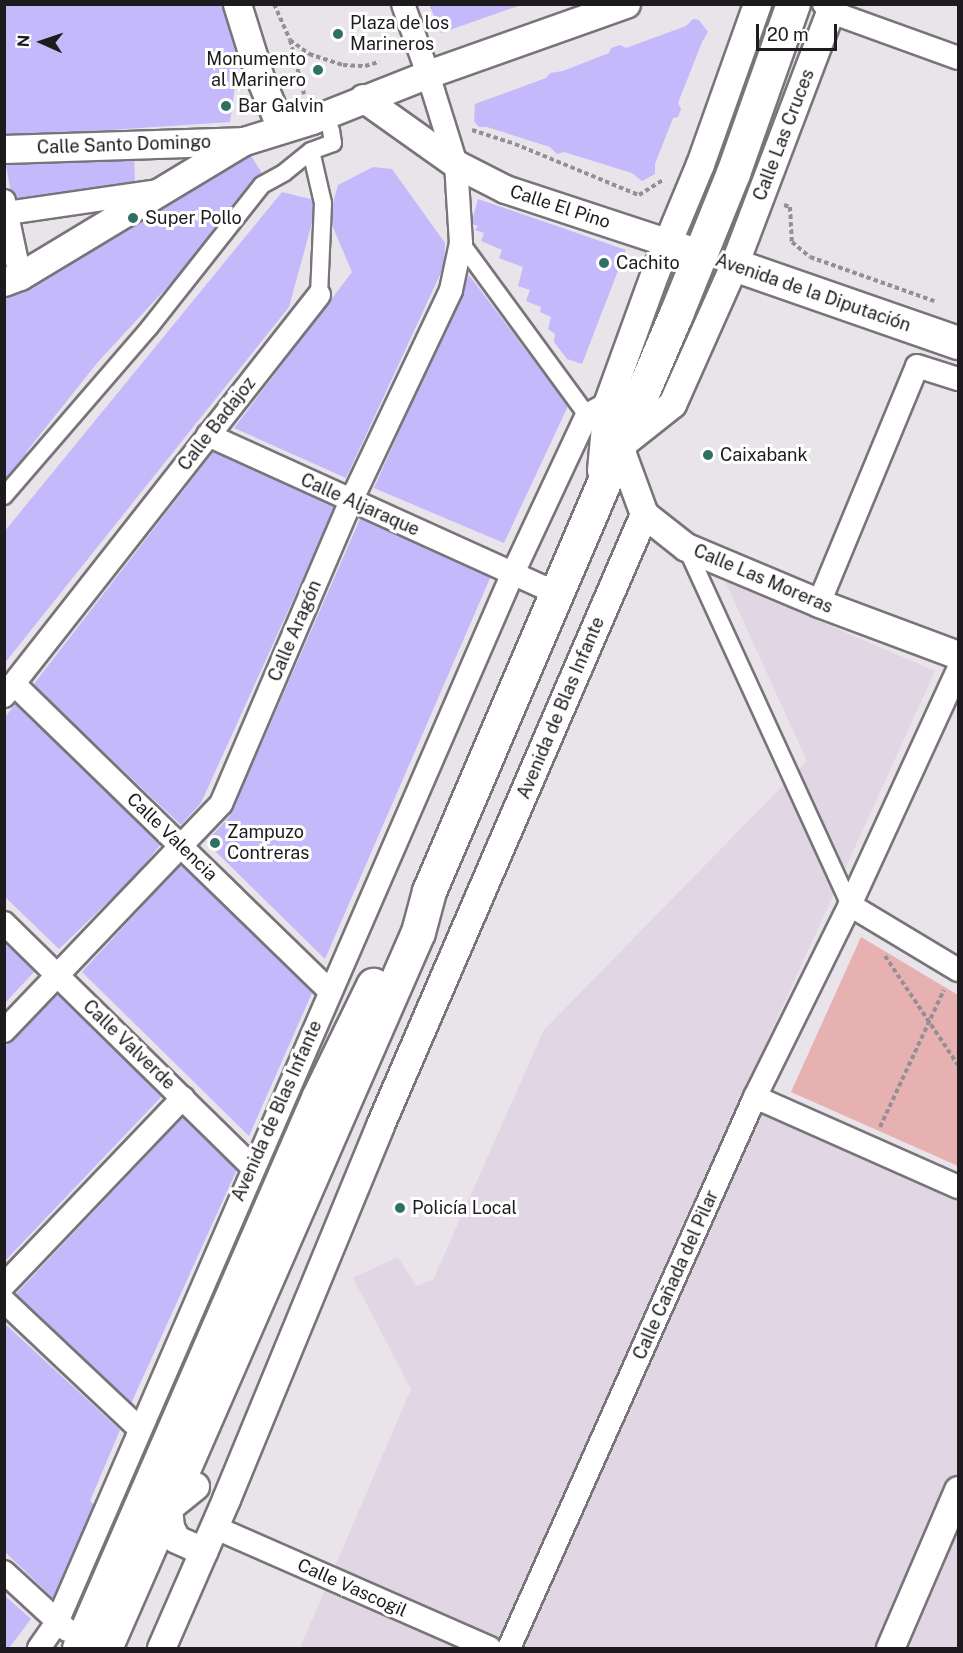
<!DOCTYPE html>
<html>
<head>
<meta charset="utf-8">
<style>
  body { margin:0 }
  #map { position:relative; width:963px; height:1653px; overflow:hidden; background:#e9e3ea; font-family:"Public Sans",sans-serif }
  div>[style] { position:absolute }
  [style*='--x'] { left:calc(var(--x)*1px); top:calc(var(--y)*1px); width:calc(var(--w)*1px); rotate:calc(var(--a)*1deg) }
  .built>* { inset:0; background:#e1d6e3 }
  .green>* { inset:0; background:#e7b0b1 }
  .building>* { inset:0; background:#c4b9fb }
  .path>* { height:4px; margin-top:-2px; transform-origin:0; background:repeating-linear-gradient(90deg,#948f94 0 4.5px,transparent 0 7.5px) }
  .roads { filter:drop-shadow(2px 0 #79747a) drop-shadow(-2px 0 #79747a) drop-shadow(0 2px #79747a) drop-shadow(0 -2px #79747a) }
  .pedestrian>* { height:16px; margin:-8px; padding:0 8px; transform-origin:8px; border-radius:8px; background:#fff }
  .minor>* { height:22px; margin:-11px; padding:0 11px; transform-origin:11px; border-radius:11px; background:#fff }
  .tertiary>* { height:27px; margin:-13.5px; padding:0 13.5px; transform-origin:13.5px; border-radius:13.5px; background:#fff }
  .secondary>* { height:32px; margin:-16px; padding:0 16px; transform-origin:16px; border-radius:16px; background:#fff }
  .trunk>* { height:33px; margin:-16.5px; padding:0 16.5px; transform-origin:16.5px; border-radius:16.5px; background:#fff }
  .dots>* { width:16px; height:16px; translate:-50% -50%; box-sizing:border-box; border:3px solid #fff; border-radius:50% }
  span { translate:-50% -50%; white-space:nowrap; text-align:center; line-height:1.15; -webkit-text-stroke:6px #fff; paint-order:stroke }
  .poi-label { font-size:18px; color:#1d1b1d }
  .left { translate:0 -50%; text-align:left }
  .right { translate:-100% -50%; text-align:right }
  .street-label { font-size:18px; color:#1d1b1d }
  .frame { position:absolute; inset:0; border:6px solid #1d1b1d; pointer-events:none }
  .north { position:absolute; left:12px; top:12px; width:60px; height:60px; -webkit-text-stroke:4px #fff; paint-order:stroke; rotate:273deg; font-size:16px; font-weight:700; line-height:24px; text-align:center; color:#1d1b1d }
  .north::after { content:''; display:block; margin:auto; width:21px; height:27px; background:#1d1b1d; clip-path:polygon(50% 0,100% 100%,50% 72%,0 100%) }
  .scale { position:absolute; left:756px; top:24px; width:81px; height:27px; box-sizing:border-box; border:3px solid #1d1b1d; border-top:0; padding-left:8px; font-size:18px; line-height:21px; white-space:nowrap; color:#1d1b1d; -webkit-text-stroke:4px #fff; paint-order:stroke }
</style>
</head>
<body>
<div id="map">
  <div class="built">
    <i style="clip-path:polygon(725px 581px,935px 671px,741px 1098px,958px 1197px,958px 1648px,300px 1648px,411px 1389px,353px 1278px,398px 1257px,416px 1286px,433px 1280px,544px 1030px,807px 761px)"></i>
  </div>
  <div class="green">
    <i style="clip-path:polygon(861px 937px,958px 995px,958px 1166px,791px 1092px)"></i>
  </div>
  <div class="building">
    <i style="clip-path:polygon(4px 4px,226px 4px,238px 65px,230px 122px,4px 137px)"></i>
    <i style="clip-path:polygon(429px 4px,521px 4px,521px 5px,441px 33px)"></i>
    <i style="clip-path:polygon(693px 19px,699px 20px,708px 32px,702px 42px,678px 103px,681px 109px,678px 117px,673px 118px,655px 164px,655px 174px,642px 181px,632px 173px,564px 152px,557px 154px,550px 147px,487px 127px,479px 127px,474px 121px,475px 104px,546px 78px,550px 73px,563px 71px,609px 53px,611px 48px,620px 45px,626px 48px,686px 26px)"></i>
    <i style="clip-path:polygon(247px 149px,263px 175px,205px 246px,97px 363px,27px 451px,25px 462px,9px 480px,4px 476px,4px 299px)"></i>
    <i style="clip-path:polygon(134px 156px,135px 183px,12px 199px,5px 159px)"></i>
    <i style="clip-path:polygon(373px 167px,392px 169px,445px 243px,444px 266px,346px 478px,234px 428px,352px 272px,329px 218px,338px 185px)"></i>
    <i style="clip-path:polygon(282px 192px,318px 201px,289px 307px,4px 664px,4px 532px)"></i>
    <i style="clip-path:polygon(478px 199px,626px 250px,582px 364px,567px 359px,554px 342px,555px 334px,548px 329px,551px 317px,540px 312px,541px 307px,526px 301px,530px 290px,518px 286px,523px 267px,499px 258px,502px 250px,481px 241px,484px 233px,475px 230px,478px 226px,471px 224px)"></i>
    <i style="clip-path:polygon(469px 275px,568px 406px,504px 543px,374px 488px)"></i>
    <i style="clip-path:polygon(214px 451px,335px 507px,201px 803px,181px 825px,33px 685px)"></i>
    <i style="clip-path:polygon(360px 519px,491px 576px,325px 959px,206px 842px,230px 816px)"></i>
    <i style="clip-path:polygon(16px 704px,161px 844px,137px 874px,59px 949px,4px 896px,4px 718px)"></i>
    <i style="clip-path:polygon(182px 863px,312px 993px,249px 1136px,82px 972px)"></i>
    <i style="clip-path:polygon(4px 943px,35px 971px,4px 1004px)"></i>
    <i style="clip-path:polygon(56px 992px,163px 1095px,4px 1262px,4px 1048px)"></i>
    <i style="clip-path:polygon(185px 1115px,238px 1167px,130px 1406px,13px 1297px)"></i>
    <i style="clip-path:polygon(4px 1323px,120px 1430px,90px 1501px,95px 1505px,54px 1599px,4px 1551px)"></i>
    <i style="clip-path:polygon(4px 1595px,31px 1619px,9px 1648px,4px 1648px)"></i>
  </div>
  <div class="path">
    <i style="--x:274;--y:4;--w:39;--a:66"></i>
    <i style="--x:290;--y:40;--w:24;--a:36"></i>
    <i style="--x:309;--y:54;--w:36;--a:18"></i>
    <i style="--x:343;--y:65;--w:22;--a:3"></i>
    <i style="--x:365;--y:66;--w:15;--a:-16"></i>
    <i style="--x:290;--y:40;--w:56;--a:75.5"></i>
    <i style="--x:472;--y:130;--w:45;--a:18"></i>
    <i style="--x:515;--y:144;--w:134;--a:22.4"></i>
    <i style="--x:639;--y:195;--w:28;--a:-32"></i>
    <i style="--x:784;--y:205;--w:6;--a:18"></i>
    <i style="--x:790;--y:207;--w:35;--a:87"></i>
    <i style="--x:792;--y:242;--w:23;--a:40"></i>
    <i style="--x:810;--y:257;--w:132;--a:19.5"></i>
    <i style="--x:885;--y:956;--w:131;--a:56.2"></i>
    <i style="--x:880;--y:1127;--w:151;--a:-65"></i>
  </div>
  <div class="roads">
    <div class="pedestrian">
      <i style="--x:461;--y:243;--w:213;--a:53.8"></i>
      <i style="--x:319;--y:295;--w:92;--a:-87.5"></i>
      <i style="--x:323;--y:203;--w:53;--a:-103"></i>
      <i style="--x:311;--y:151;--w:23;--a:-20"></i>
      <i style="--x:333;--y:143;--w:13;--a:-99"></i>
      <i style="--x:4;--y:496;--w:222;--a:-49.2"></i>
      <i style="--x:149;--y:328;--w:182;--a:-51.7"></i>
      <i style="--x:262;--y:185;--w:26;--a:-29"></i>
      <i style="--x:285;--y:172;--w:33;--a:-39"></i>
      <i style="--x:686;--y:547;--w:394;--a:65.4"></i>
    </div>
    <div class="minor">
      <i style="--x:824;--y:4;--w:11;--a:49"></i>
      <i style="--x:831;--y:12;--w:135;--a:19.9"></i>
      <i style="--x:4;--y:201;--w:77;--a:78"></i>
      <i style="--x:7;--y:213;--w:152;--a:-8.3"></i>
      <i style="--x:208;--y:435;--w:384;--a:24.4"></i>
      <i style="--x:819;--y:603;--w:256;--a:-67.5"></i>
      <i style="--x:917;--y:366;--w:43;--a:17.6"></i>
      <i style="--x:14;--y:684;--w:441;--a:44.2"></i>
      <i style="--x:4;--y:696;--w:510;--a:-51.85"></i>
      <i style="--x:850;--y:905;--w:126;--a:31"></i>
      <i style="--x:4;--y:923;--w:348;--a:44.5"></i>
      <i style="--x:4;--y:1031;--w:314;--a:-46.3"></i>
      <i style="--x:221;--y:804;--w:330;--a:-66.8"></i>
      <i style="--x:351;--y:501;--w:233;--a:-64.6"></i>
      <i style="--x:451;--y:290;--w:48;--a:-78"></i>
      <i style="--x:461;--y:243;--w:79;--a:-93.6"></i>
      <i style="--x:456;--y:164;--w:94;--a:-107.3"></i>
      <i style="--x:428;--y:74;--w:74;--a:-109.7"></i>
      <i style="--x:755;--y:1097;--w:222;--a:23.9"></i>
      <i style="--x:4;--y:1285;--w:259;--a:-46.3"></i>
      <i style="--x:4;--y:1301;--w:185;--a:43.3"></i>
      <i style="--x:214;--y:1527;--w:301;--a:23.7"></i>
      <i style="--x:4;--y:1572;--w:86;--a:42.6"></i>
      <i style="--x:39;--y:1648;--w:32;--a:-55"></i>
      <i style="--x:57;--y:1622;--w:1144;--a:-66.51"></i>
      <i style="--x:513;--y:573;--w:174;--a:-64.9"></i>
      <i style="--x:587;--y:415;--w:23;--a:-29"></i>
      <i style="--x:509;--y:1648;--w:603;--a:-65.94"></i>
      <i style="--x:755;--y:1097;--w:214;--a:-63.7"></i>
      <i style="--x:850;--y:905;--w:259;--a:-65.3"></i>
    </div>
    <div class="tertiary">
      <i style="--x:237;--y:4;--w:77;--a:72.7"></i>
      <i style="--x:260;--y:78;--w:54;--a:67.2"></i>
      <i style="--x:833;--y:4;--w:279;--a:110.8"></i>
      <i style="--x:734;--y:265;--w:152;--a:114"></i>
      <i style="--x:672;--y:404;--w:68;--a:141.6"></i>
      <i style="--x:619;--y:446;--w:72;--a:69.8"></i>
      <i style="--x:644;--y:514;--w:53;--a:38.2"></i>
      <i style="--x:686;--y:547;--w:144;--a:22.8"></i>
      <i style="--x:819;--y:603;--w:148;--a:20.5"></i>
      <i style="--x:363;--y:98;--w:114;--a:35.4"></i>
      <i style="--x:456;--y:164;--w:55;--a:27"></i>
      <i style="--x:505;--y:189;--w:188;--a:18.2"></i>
      <i style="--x:4;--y:149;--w:236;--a:-1.9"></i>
      <i style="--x:4;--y:282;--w:17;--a:-21"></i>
      <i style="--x:20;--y:276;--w:262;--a:-31.1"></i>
      <i style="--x:244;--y:141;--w:71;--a:-17.2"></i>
      <i style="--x:312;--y:120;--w:125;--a:-21.6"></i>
      <i style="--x:428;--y:74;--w:210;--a:-19.5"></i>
      <i style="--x:601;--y:470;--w:66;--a:-84.8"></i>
      <i style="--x:607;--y:404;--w:140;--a:-70"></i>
      <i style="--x:655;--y:272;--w:117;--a:-67.4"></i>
      <i style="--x:700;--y:164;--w:170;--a:-70.4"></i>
      <i style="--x:195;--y:1486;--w:35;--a:141"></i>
      <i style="--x:168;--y:1508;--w:19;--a:84"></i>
      <i style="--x:170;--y:1527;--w:13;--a:63"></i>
      <i style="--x:176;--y:1539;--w:30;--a:24"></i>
      <i style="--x:161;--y:1648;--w:163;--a:-66.4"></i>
      <i style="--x:226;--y:1499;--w:404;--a:-67.6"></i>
      <i style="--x:380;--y:1125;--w:666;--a:-66.63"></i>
      <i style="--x:890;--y:1648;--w:172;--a:-66.7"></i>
    </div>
    <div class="secondary">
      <i style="--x:734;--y:265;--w:237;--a:19.2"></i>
    </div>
    <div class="trunk">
      <i style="--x:79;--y:1648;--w:600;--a:-66.51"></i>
      <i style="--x:318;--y:1098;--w:126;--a:-64"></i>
      <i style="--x:105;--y:1648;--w:781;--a:-66.39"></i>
      <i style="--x:418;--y:932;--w:42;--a:-75"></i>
      <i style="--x:429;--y:891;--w:628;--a:-66.83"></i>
      <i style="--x:676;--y:314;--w:152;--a:-68"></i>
      <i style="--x:733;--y:173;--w:179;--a:-70.5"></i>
    </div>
  </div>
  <div class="dots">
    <i style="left:338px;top:34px;background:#2e7164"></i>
    <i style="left:318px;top:70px;background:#2e7164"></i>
    <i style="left:226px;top:106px;background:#2e7164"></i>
    <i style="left:133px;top:218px;background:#2e7164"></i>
    <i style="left:604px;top:263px;background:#2e7164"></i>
    <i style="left:708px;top:455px;background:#2e7164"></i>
    <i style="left:215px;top:843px;background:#2e7164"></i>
    <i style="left:400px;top:1208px;background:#2e7164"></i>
  </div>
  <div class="poi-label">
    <span class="left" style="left:350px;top:34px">Plaza de los<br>Marineros</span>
    <span class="right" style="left:306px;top:70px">Monumento<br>al Marinero</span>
    <span class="left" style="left:238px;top:106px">Bar Galvin</span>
    <span class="left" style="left:145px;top:218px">Super Pollo</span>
    <span class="left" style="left:616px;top:263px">Cachito</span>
    <span class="left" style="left:720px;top:455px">Caixabank</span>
    <span class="left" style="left:227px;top:843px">Zampuzo<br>Contreras</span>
    <span class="left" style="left:412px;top:1208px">Policía Local</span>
  </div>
  <div class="street-label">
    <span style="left:784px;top:135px;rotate:-69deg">Calle Las Cruces</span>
    <span style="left:124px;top:145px;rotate:-2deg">Calle Santo Domingo</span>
    <span style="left:560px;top:207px;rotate:18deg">Calle El Pino</span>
    <span style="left:813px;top:293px;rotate:19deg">Avenida de la Diputación</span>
    <span style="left:217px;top:424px;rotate:-52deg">Calle Badajoz</span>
    <span style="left:360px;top:505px;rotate:24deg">Calle Aljaraque</span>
    <span style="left:763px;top:579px;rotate:23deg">Calle Las Moreras</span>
    <span style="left:295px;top:631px;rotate:-67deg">Calle Aragón</span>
    <span style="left:561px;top:708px;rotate:-67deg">Avenida de Blas Infante</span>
    <span style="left:172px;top:837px;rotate:44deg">Calle Valencia</span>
    <span style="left:129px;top:1045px;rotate:44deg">Calle Valverde</span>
    <span style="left:277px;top:1111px;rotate:-66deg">Avenida de Blas Infante</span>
    <span style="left:676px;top:1275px;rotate:-66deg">Calle Cañada del Pilar</span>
    <span style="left:352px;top:1588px;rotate:24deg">Calle Vascogil</span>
  </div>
  <div class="frame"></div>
  <div class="north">N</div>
  <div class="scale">20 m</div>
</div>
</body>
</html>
